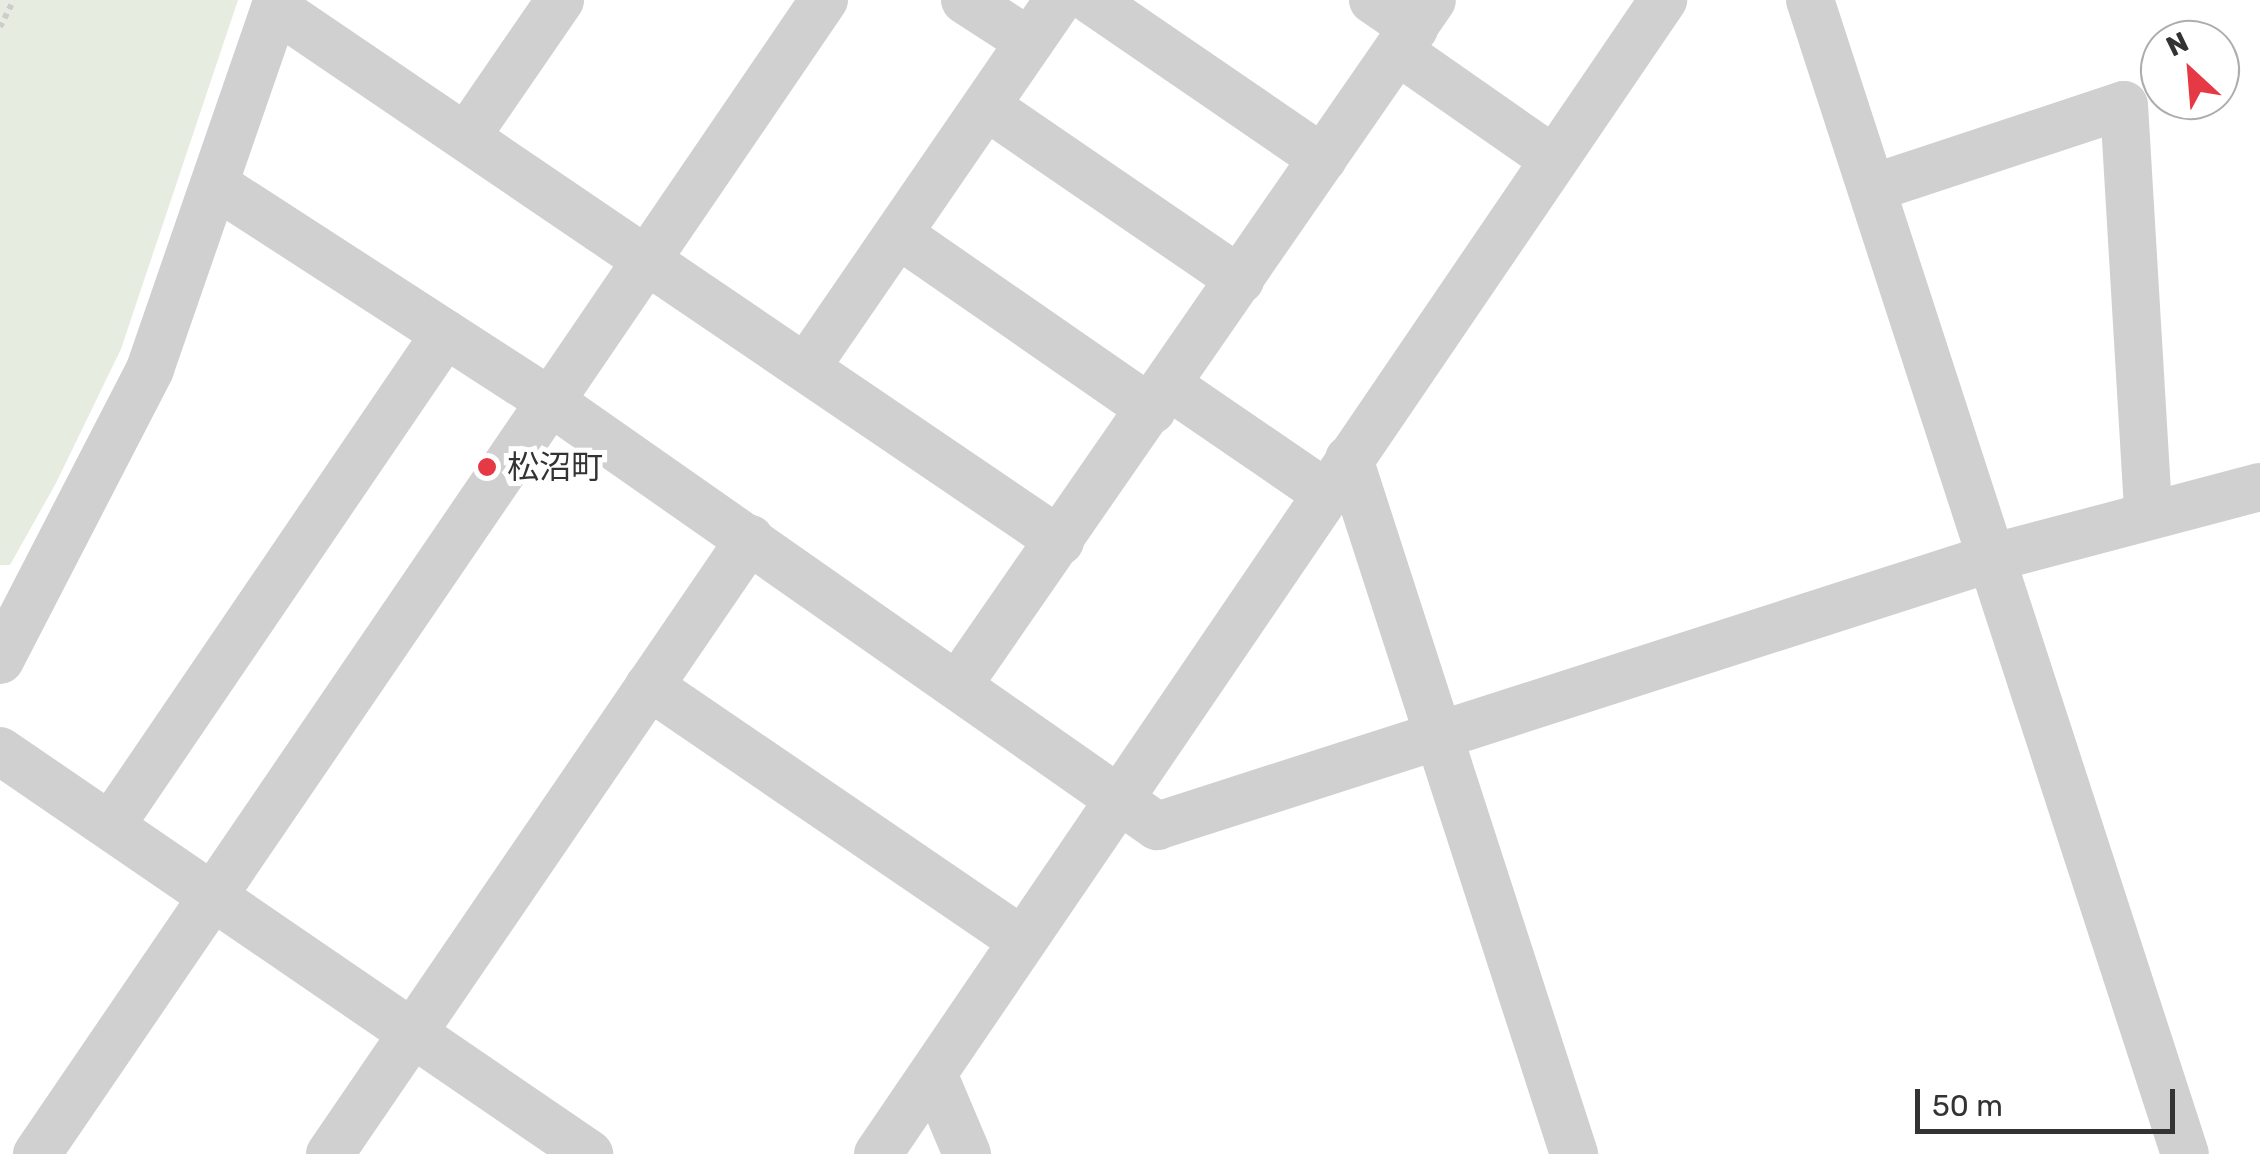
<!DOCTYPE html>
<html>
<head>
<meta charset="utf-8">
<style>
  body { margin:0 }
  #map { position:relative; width:2260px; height:1154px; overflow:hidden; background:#fff; font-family:Rubik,"Noto Sans JP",sans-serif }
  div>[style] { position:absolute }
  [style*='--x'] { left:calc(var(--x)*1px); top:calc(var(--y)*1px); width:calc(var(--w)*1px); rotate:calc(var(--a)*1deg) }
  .green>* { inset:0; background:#e6ecdf }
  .path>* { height:6px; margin-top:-3px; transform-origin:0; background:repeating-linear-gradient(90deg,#cdcdcd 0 5px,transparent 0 10px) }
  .minor>* { height:48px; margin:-24px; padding:0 24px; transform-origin:24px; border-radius:24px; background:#d0d0d0 }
  .dots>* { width:28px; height:28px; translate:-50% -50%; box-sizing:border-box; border:5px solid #fff; border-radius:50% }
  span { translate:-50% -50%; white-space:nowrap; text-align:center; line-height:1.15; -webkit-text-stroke:10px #fff; paint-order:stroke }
  .poi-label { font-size:32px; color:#333 }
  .left { translate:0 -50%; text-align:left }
  .north { position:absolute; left:2140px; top:20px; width:100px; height:100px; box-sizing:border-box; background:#fff; border:2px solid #adadad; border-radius:50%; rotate:334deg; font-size:28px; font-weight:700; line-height:40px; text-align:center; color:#333 }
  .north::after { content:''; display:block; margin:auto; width:35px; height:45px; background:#e63946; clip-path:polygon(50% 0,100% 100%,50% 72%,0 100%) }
  .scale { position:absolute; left:1915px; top:1089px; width:260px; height:45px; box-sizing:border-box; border:5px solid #333; border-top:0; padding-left:12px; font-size:30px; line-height:35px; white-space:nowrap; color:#333; -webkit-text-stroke:8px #fff; paint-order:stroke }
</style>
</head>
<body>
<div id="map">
  <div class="green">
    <i style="clip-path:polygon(0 0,238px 0,121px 349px,56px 483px,10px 565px,0 565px)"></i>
  </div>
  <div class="path">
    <i style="--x:0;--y:27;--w:30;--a:-63"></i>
  </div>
  <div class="minor">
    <i style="--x:965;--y:0;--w:77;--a:32.9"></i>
    <i style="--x:1091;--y:0;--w:281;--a:34.4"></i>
    <i style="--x:1373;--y:0;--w:50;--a:34.3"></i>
    <i style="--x:1810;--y:0;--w:1213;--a:72"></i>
    <i style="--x:275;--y:8;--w:949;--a:34.18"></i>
    <i style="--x:1398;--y:51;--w:190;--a:34.9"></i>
    <i style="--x:986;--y:106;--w:308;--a:34.4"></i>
    <i style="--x:466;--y:137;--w:166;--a:-55.5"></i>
    <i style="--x:217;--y:186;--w:398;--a:32.9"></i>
    <i style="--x:551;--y:402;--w:740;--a:34.98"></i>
    <i style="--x:1157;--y:826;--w:876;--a:-17.81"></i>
    <i style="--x:1991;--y:558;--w:278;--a:-14.8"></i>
    <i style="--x:1873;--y:188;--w:264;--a:-18.3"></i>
    <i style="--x:2124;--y:105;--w:410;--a:86.6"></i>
    <i style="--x:898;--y:234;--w:309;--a:34.7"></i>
    <i style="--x:807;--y:366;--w:444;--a:-55.5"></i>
    <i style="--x:1169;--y:386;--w:189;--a:34.4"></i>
    <i style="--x:1349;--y:459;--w:731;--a:72.06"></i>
    <i style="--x:0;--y:660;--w:327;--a:-62.7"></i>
    <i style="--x:150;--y:369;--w:391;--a:-70.9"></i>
    <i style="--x:960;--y:682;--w:829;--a:-55.31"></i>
    <i style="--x:649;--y:686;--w:451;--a:34.3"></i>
    <i style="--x:0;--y:751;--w:714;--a:34.38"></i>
    <i style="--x:111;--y:825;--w:594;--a:-55.77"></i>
    <i style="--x:934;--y:1076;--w:85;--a:67.1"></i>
    <i style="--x:37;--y:1154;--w:1397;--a:-55.71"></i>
    <i style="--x:330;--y:1154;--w:745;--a:-55.67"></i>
    <i style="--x:878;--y:1154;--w:1396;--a:-55.77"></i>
  </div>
  <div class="dots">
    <i style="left:487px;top:467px;background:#e63946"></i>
  </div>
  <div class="poi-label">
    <span class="left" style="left:507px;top:467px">松沼町</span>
  </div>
  <div class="north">N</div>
  <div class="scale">50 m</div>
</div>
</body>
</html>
